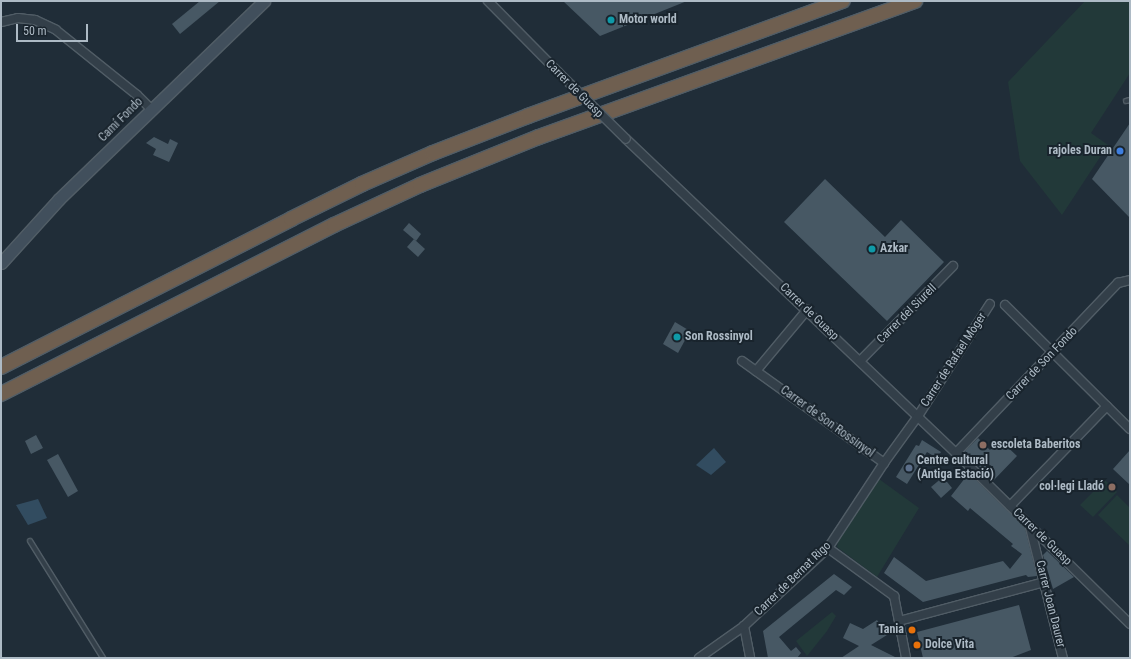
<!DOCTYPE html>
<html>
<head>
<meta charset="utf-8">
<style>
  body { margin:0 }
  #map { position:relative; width:1131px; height:659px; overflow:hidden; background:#202d38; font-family:"Roboto Condensed",sans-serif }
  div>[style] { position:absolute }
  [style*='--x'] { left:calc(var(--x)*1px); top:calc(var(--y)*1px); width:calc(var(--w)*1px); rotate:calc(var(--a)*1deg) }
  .green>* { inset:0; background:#223939 }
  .water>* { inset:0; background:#324c60 }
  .building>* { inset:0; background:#475864 }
  .roads { filter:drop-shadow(1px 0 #515d66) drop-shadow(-1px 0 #515d66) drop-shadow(0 1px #515d66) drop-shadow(0 -1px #515d66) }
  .lane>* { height:4px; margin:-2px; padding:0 2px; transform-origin:2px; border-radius:2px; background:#333f49 }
  .street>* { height:8px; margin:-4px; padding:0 4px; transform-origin:4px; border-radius:4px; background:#333f49 }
  .secondary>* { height:11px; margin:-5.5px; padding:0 5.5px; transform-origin:5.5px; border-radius:5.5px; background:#414f5c }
  .highway>* { height:14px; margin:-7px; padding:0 7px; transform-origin:7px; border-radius:7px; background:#6f5f50 }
  .bridges { filter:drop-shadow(1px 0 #515d66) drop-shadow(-1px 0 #515d66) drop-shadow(0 1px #515d66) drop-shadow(0 -1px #515d66) }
  .street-bridge>* { height:8px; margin:-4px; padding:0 4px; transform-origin:4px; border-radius:4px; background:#333f49 }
  .dots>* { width:11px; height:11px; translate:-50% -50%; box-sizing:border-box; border:2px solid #19242d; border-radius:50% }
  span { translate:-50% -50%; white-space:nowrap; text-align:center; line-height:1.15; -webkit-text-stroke:4px #19242d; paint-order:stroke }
  .poi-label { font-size:12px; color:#adbac5; font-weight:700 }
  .left { translate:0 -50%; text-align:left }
  .right { translate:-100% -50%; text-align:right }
  .street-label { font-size:12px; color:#adbac5 }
  .frame { position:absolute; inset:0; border:2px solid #adbac5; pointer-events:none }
  .scale { position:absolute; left:16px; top:24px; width:72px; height:18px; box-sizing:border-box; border:2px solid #adbac5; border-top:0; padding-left:5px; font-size:12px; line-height:14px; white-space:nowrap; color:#adbac5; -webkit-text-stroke:3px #19242d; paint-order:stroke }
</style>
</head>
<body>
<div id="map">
  <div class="green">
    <i style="clip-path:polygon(1085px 1px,1130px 1px,1130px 73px,1091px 133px,1108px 145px,1062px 215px,1020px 161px,1008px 82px)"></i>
    <i style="clip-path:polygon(879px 479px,919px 508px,877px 577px,837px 547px,838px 542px)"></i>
    <i style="clip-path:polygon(1105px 480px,1117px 492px,1093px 517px,1080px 505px)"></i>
    <i style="clip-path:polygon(1117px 495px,1130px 508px,1130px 546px,1098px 515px)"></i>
    <i style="clip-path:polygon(832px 612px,836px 616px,827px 631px,807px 656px,796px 641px)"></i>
  </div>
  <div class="water">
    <i style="clip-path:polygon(714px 448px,726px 462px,711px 475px,696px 465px)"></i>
    <i style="clip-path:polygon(38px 499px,47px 518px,28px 525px,16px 505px)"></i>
  </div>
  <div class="building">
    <i style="clip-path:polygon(200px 1px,220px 1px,180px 34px,172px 24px)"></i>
    <i style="clip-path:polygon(563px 1px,687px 1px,600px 36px)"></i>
    <i style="clip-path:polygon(1130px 123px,1130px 218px,1092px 179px)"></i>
    <i style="clip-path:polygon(154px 137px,168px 144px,170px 139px,178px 143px,169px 162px,153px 155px,156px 149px,146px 143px)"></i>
    <i style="clip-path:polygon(825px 179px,885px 237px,901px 220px,944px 262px,887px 321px,784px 222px)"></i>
    <i style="clip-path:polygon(409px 223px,421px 234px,416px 241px,403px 230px)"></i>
    <i style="clip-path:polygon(414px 239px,425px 249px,418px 257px,407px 247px)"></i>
    <i style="clip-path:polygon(675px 322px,690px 331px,678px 353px,663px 344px)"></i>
    <i style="clip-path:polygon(36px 435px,43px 448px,31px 454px,25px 441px)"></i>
    <i style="clip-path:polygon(978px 438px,990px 450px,1000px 440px,1017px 456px,993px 481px,965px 451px)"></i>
    <i style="clip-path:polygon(922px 440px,941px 452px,937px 458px,927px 452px,907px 484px,896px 477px,916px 445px,919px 446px)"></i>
    <i style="clip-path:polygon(1130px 450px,1130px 485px,1113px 469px)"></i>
    <i style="clip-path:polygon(58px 454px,78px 491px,68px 497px,47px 460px)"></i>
    <i style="clip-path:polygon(969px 473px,1025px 528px,1037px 576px,1028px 577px,1026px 575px,923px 602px,884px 573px,894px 557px,926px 581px,1003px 561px,1010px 569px,1022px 554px,1011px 546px,1013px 544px,970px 508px,968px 511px,951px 496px)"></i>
    <i style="clip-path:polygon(943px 477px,952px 488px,941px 498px,931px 487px)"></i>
    <i style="clip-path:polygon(1047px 551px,1074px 577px,1053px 589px,1043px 555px)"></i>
    <i style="clip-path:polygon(834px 574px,852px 587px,844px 595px,836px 590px,779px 637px,791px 651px,796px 647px,801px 653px,797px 658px,768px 658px,763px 631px)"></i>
    <i style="clip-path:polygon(1019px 605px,1031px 650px,1010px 658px,923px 658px,917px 632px)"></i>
    <i style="clip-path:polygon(877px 620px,887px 635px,871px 645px,897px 658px,841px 658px,859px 646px,843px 638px,850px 623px,863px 629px)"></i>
  </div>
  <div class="roads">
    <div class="lane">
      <i style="--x:1126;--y:101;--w:4;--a:-14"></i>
      <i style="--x:30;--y:541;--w:138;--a:58"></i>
    </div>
    <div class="street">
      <i style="--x:488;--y:1;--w:100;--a:45.4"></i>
      <i style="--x:1;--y:22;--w:17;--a:-13"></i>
      <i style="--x:18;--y:18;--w:17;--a:7"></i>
      <i style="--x:35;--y:20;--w:23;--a:25"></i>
      <i style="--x:56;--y:30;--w:104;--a:38.7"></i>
      <i style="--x:137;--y:95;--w:20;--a:45"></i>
      <i style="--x:626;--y:139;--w:456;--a:43.6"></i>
      <i style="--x:956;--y:453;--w:244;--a:44.5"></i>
      <i style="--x:1005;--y:305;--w:176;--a:44.8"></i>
      <i style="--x:742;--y:361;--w:175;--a:35.7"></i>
      <i style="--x:884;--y:463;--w:58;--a:-54.1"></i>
      <i style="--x:918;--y:416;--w:133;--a:-57.3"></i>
      <i style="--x:860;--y:361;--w:133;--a:-45.6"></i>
      <i style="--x:756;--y:371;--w:80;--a:-50.1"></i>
      <i style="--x:956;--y:453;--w:235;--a:-46.4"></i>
      <i style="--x:1118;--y:283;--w:12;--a:-14"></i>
      <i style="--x:1010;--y:506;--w:139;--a:-45.9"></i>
      <i style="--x:1030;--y:527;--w:135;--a:75.9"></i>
      <i style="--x:828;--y:548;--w:82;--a:36"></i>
      <i style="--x:894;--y:596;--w:63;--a:79"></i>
      <i style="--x:899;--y:621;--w:151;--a:-15"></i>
      <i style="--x:744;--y:626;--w:33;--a:79"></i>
      <i style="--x:699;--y:658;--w:55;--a:-35.4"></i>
      <i style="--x:744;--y:626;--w:115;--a:-42.9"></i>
      <i style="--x:828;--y:548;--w:102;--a:-56.6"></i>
    </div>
    <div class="secondary">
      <i style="--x:1;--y:263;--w:86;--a:-47.8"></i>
      <i style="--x:59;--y:199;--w:285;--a:-44"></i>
    </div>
    <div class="highway">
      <i style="--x:1;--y:367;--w:326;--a:-27"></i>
      <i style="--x:291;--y:219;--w:79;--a:-26.2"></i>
      <i style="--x:362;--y:184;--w:77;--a:-23.6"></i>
      <i style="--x:433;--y:153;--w:102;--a:-21.3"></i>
      <i style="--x:528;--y:116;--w:335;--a:-20.1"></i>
      <i style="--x:1;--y:394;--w:373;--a:-26.9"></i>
      <i style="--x:334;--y:225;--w:95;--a:-24.9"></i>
      <i style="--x:420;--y:185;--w:128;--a:-22"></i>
      <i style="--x:539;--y:137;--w:400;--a:-19.9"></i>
    </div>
  </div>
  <div class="bridges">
    <div class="street-bridge">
      <i style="--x:558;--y:72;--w:95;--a:44.6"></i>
    </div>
  </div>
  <div class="dots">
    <i style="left:611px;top:20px;background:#0f9aa8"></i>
    <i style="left:1120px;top:151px;background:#3f7fe0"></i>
    <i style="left:872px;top:249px;background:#0f9aa8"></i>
    <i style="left:677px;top:337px;background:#0f9aa8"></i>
    <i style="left:983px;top:445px;background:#8d6e63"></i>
    <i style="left:909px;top:468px;background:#5c6f8a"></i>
    <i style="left:1112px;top:487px;background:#8d6e63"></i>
    <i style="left:912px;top:630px;background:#e8710a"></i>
    <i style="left:917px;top:645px;background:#e8710a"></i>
  </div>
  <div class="poi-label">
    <span class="left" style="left:619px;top:20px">Motor world</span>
    <span class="right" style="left:1112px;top:151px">rajoles Duran</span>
    <span class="left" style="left:880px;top:249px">Azkar</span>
    <span class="left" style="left:685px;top:337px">Son Rossinyol</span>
    <span class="left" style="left:991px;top:445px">escoleta Baberitos</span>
    <span class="left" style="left:917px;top:468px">Centre cultural<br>(Antiga Estació)</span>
    <span class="right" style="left:1104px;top:487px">col·legi Lladó</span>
    <span class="right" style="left:904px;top:630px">Tania</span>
    <span class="left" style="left:925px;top:645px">Dolce Vita</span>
  </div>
  <div class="street-label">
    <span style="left:574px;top:89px;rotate:45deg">Carrer de Guasp</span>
    <span style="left:121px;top:120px;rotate:-45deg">Camí Fondo</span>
    <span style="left:809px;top:312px;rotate:44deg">Carrer de Guasp</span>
    <span style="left:907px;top:314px;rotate:-45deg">Carrer del Siurell</span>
    <span style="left:954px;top:360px;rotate:-57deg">Carrer de Rafael Mòger</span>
    <span style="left:1042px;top:364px;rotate:-46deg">Carrer de Son Fondo</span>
    <span style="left:827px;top:422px;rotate:36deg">Carrer de Son Rossinyol</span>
    <span style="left:1042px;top:537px;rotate:44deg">Carrer de Guasp</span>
    <span style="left:793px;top:579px;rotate:-44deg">Carrer de Bernat Rigo</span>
    <span style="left:1050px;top:604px;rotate:76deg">Carrer Joan Daurer</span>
  </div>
  <div class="frame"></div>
  <div class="scale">50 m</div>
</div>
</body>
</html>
